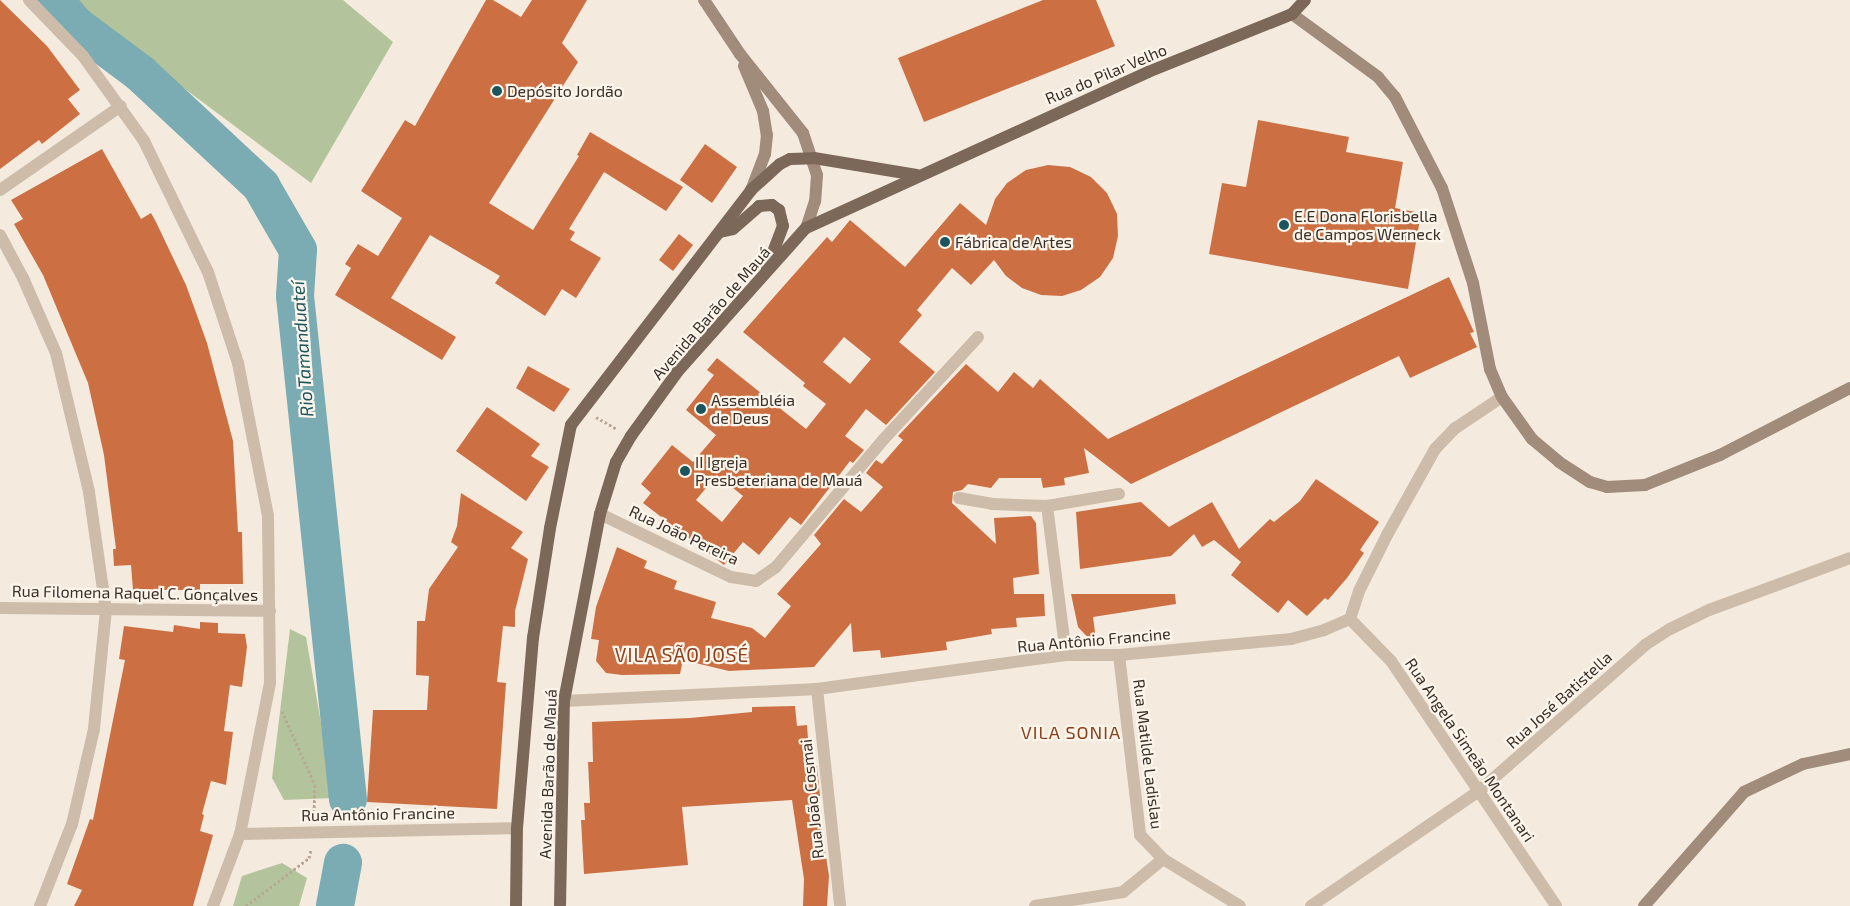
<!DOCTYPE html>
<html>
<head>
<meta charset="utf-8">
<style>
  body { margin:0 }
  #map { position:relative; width:1850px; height:906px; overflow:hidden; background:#f4ebde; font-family:"Exo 2",sans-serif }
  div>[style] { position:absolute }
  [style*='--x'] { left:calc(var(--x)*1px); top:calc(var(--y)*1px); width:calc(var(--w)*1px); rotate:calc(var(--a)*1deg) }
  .green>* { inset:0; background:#b3c49c }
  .river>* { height:38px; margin:-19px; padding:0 19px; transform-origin:19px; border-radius:19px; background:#7bacb3 }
  .building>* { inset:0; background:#cc7044 }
  .path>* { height:3px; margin-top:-1.5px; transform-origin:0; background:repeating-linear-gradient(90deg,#b9a693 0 2.5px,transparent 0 5px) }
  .street>* { height:12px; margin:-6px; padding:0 6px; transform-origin:6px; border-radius:6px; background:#cdbca9 }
  .secondary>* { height:12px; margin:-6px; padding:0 6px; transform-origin:6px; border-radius:6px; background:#a18b7a }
  .primary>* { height:12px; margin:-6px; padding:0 6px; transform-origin:6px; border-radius:6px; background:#7c6859 }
  .dots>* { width:14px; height:14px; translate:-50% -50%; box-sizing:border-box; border:2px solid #fbf5eb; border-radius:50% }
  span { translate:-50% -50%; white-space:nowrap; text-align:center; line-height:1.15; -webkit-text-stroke:4.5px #fbf5eb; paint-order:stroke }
  .street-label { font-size:16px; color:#3a3029 }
  .poi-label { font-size:16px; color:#3a3029 }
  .left { translate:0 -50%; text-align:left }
  .water-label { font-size:18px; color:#1c545e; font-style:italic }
  .neighbourhood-label { font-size:18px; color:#8d411d; letter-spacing:1px }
  .quarter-label { font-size:19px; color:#8d411d; letter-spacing:1px }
</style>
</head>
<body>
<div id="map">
  <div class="green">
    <i style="clip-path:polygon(66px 0,343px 0,393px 42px,311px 183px)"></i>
    <i style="clip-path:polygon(290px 629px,306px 637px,334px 798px,284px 800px,272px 778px)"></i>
    <i style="clip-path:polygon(282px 863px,307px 878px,299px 906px,233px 906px,242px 876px)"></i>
  </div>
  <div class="river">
    <i style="--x:54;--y:0;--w:35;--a:49"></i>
    <i style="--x:77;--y:26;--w:79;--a:36.7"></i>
    <i style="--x:140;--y:73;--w:166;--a:43"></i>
    <i style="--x:261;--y:186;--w:74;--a:60"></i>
    <i style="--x:298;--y:250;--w:46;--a:93.7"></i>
    <i style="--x:295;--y:296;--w:506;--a:83.99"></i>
    <i style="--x:335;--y:906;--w:44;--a:-79.5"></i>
  </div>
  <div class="building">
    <i style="clip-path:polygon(0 0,47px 46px,80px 90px,68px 99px,80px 114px,42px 144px,39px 140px,0 169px)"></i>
    <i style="clip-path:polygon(486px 0,493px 0,521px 17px,532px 0,587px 0,562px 43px,578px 62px,489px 203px,533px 230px,579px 156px,577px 155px,590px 132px,683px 187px,666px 211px,604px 172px,569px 229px,575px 232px,570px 240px,601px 258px,576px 298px,562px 289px,545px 316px,495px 283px,500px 276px,430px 235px,391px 298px,456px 337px,442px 360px,335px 295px,351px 268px,345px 264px,358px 244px,378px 256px,402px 218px,361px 191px,405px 120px,415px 126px)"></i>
    <i style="clip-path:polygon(1043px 0,1096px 0,1115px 46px,924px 122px,898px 58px)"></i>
    <i style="clip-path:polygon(1258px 120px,1349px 137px,1346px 152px,1403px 162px,1395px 208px,1421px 213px,1408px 289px,1209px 254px,1222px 183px,1246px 187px)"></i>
    <i style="clip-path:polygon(705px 144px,737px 167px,712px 203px,680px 180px)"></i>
    <i style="clip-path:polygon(102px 149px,141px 219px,151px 213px,156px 222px,186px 285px,207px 343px,233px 441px,238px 532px,242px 532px,243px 584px,200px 584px,200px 590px,133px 590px,131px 565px,114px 566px,113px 549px,116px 549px,104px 455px,88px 383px,43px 275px,14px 224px,23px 219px,11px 200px)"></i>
    <i style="clip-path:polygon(evenodd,1048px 165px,1070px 167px,1091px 177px,1107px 193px,1117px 214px,1118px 236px,1113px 258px,1100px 277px,1081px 290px,1062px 296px,1041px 295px,1022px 288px,1006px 276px,994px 260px,971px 285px,952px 268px,917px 310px,922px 315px,899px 342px,935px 372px,886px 425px,866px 409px,845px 436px,864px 450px,853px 463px,850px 461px,801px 525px,790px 517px,759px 555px,743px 542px,724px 565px,643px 503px,651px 493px,641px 484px,672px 445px,693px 462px,716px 435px,686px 410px,714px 375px,707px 370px,717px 358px,806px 429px,826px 404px,803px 386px,805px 383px,743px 332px,827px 237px,832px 242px,850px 220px,905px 267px,960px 203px,986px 225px,995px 199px,1007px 183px,1026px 170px,1048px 165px,844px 337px,871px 359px,850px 384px,823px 362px,844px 337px,1048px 165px,717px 475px,743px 496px,722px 522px,696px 500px,717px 475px)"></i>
    <i style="clip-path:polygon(679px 234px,693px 245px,673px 271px,659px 260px)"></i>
    <i style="clip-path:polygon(1449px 277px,1474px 332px,1470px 333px,1477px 347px,1410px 378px,1399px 356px,1131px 484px,1084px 448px,1089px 473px,1064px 478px,1065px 485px,1043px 488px,1041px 478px,999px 478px,991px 488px,968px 484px,962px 490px,953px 492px,952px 503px,996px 544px,994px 518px,1031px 516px,1036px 523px,1039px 574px,1013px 578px,1014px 594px,1044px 594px,1045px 616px,1016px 618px,1017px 627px,991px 629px,992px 634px,946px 642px,947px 650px,881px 658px,880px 650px,853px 652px,851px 623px,814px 667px,729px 671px,683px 660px,680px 674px,622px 675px,606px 673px,596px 661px,599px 640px,591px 639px,596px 607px,617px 547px,647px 561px,644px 568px,677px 581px,674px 589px,716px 602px,711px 618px,752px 628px,765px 638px,791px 606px,777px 594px,821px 544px,814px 535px,844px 499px,861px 512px,883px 487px,866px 473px,876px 460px,882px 464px,903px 440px,898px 436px,966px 364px,998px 392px,1014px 372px,1033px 388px,1040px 379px,1108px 439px)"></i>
    <i style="clip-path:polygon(528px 366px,570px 389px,554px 412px,516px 388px)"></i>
    <i style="clip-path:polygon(487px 407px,540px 444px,531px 456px,549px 467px,526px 501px,456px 451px)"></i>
    <i style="clip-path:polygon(1316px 479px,1379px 522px,1360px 550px,1364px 553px,1347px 578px,1328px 600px,1325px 598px,1307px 616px,1288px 600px,1278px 613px,1231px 575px,1241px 562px,1214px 540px,1202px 547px,1194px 534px,1171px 556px,1080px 569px,1076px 512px,1141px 502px,1169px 527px,1212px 502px,1239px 549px,1270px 519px,1274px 522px,1300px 501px)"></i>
    <i style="clip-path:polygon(461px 493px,523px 532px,511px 548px,528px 559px,515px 611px,515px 627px,503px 626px,497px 682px,506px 683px,497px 809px,367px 802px,373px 710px,427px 710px,429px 676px,416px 675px,417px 621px,425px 621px,429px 589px,458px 547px,451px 542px,457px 526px)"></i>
    <i style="clip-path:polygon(1071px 594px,1175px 594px,1176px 604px,1093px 617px,1097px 647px,1078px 627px)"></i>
    <i style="clip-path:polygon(200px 622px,218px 623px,218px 633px,245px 634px,247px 647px,242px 687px,230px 685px,224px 731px,233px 732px,226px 785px,211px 781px,202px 814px,204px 815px,200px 831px,213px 835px,193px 906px,74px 906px,82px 890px,67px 884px,90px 819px,93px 820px,125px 660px,119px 659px,124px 626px,173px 632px,174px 625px,200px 629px)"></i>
    <i style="clip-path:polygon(795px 706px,797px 726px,807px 725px,810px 766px,817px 766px,820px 796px,817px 797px,829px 876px,827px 906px,803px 906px,804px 879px,792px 800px,682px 807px,688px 865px,584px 874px,581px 820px,585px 820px,584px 803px,590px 803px,588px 762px,593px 762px,592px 722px,690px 718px,752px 712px,752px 707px)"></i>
  </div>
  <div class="path">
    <i style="--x:596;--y:417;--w:24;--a:30"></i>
    <i style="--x:282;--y:711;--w:81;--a:66"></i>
    <i style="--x:315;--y:785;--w:31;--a:92"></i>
    <i style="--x:246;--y:906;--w:79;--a:-37.3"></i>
    <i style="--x:309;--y:858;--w:9;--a:-77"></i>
  </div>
  <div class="street">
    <i style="--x:29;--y:0;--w:78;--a:46"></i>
    <i style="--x:83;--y:56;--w:105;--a:54.3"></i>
    <i style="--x:144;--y:141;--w:146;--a:64"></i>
    <i style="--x:208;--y:272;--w:96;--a:71.8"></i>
    <i style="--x:238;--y:363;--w:156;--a:78.9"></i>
    <i style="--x:268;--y:516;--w:167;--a:89.3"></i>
    <i style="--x:270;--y:683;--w:154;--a:101.2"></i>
    <i style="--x:240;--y:834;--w:77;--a:110.6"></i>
    <i style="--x:0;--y:190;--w:147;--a:-34.8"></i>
    <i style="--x:0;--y:235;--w:49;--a:61.9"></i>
    <i style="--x:23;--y:278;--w:82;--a:66.3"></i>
    <i style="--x:56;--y:353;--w:143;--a:76.6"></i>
    <i style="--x:89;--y:492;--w:119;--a:81.8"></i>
    <i style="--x:106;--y:610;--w:120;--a:95.8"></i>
    <i style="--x:94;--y:729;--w:98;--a:103"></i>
    <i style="--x:72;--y:824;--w:88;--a:111.3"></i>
    <i style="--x:959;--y:498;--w:34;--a:10"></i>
    <i style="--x:992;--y:504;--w:55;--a:2.1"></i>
    <i style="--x:1047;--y:506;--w:73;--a:-9.5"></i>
    <i style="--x:1047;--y:506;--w:150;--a:82.7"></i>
    <i style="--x:600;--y:514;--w:145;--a:25.7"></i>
    <i style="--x:731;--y:577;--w:25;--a:9"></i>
    <i style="--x:756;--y:581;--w:24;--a:-35"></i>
    <i style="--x:776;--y:567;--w:166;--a:-49.9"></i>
    <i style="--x:883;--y:440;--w:140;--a:-47.3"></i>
    <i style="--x:0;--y:608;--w:270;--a:0.6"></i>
    <i style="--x:1350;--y:619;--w:59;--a:45.7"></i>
    <i style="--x:1391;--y:661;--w:295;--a:56"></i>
    <i style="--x:1119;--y:655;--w:181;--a:83.3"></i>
    <i style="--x:1140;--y:835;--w:33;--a:46"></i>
    <i style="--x:1163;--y:859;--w:90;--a:31.4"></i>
    <i style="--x:817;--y:689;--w:218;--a:83.9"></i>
    <i style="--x:564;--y:701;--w:253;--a:-2.7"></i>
    <i style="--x:817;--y:689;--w:251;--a:-7.8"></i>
    <i style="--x:1066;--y:655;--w:53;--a:0"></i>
    <i style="--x:1119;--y:655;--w:173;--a:-5.3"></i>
    <i style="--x:1291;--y:639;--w:34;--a:-15"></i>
    <i style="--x:1324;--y:630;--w:28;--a:-23"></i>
    <i style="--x:1350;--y:619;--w:29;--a:-72"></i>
    <i style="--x:1359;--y:591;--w:63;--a:-63.4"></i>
    <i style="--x:1387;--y:535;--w:98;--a:-60.8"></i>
    <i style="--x:1435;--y:449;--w:28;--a:-46"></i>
    <i style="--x:1454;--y:429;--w:58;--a:-33.7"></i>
    <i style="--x:240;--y:834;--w:277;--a:-1.2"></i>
    <i style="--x:1035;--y:906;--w:89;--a:-9"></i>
    <i style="--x:1123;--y:892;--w:52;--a:-39.5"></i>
    <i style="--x:1311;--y:906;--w:204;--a:-34.4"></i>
    <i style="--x:1479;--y:791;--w:221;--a:-41.3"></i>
    <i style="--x:1645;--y:645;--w:30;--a:-33"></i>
    <i style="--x:1670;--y:629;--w:43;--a:-26"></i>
    <i style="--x:1709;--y:610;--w:150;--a:-20.2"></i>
  </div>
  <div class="secondary">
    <i style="--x:704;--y:0;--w:65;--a:56.3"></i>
    <i style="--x:740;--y:54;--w:101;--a:51.4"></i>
    <i style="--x:803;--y:133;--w:44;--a:71.6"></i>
    <i style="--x:817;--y:175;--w:26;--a:94"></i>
    <i style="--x:815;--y:201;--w:28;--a:108"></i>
    <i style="--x:1292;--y:14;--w:107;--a:36.2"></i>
    <i style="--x:1378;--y:77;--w:26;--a:50"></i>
    <i style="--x:1395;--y:97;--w:102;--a:62.7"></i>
    <i style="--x:1442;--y:188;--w:100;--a:71.9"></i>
    <i style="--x:1473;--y:283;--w:88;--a:78.8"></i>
    <i style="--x:1490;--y:369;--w:30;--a:67"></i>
    <i style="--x:1502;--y:397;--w:52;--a:54.5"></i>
    <i style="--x:1532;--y:439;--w:35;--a:40"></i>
    <i style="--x:1559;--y:462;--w:37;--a:33"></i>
    <i style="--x:1590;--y:482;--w:18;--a:16"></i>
    <i style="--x:1607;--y:487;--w:38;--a:-3"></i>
    <i style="--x:1645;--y:485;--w:81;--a:-21.8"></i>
    <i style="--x:1720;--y:455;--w:146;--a:-27.3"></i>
    <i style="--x:744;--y:66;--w:49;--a:67.1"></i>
    <i style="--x:763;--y:111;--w:24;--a:81"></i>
    <i style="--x:767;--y:135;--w:19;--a:96"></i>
    <i style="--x:765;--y:154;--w:39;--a:111"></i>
    <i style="--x:1644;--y:906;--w:152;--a:-48.7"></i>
    <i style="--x:1744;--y:792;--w:65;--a:-25.4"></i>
    <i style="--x:1803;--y:764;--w:48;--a:-12"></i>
  </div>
  <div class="primary">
    <i style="--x:720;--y:232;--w:13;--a:-13"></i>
    <i style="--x:733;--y:229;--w:35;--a:-41"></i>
    <i style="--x:759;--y:206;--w:13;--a:-4"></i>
    <i style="--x:772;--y:205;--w:9;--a:36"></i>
    <i style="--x:779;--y:210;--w:16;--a:76"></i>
    <i style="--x:783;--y:226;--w:45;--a:110.9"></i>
    <i style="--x:516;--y:906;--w:78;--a:-89.3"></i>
    <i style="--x:517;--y:828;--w:191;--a:-85.2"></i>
    <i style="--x:533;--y:638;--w:111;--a:-81.2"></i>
    <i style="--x:550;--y:528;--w:105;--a:-78.5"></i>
    <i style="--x:571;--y:425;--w:296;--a:-52.5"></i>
    <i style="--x:751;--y:190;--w:39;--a:-42"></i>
    <i style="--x:780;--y:164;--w:11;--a:-27"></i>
    <i style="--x:790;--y:159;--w:24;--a:-2"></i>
    <i style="--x:814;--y:158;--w:104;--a:9.4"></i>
    <i style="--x:560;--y:906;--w:205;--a:-88.9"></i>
    <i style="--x:564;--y:701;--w:190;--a:-79.1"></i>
    <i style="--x:600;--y:514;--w:54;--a:-72.9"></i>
    <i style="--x:616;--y:462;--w:30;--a:-60"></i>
    <i style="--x:631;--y:436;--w:80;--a:-54.1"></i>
    <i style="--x:678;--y:371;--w:192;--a:-48.2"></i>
    <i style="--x:806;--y:228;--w:376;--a:-24.5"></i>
    <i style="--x:1148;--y:72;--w:155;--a:-21.9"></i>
    <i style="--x:1292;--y:14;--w:19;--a:-47"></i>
  </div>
  <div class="dots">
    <i style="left:497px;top:91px;background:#1c545e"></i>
    <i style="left:1284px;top:225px;background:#1c545e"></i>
    <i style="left:945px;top:242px;background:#1c545e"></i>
    <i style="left:701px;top:409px;background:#1c545e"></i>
    <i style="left:685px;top:471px;background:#1c545e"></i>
  </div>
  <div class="street-label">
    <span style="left:1106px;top:74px;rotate:-23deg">Rua do Pilar Velho</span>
    <span style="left:711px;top:313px;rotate:-49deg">Avenida Barão de Mauá</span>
    <span style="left:684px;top:535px;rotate:25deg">Rua João Pereira</span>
    <span style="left:135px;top:593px;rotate:1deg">Rua Filomena Raquel C. Gonçalves</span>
    <span style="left:1094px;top:640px;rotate:-5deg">Rua Antônio Francine</span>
    <span style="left:1559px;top:700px;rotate:-42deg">Rua José Batistella</span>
    <span style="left:1470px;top:750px;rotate:56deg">Rua Angela Simeão Montanari</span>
    <span style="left:1148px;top:754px;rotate:83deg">Rua Matilde Ladislau</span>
    <span style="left:548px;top:774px;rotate:-88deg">Avenida Barão de Mauá</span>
    <span style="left:812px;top:799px;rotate:-96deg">Rua João Cosmai</span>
    <span style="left:378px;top:814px;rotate:-1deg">Rua Antônio Francine</span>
  </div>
  <div class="poi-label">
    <span class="left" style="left:507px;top:91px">Depósito Jordão</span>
    <span class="left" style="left:1294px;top:225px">E.E Dona Florisbella<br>de Campos Werneck</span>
    <span class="left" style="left:955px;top:242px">Fábrica de Artes</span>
    <span class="left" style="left:711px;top:409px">Assembléia<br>de Deus</span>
    <span class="left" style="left:695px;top:471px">II Igreja<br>Presbeteriana de Mauá</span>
  </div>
  <div class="water-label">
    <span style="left:302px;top:349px;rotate:-94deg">Rio Tamanduateí</span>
  </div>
  <div class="neighbourhood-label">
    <span style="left:1071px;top:732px">VILA SONIA</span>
  </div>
  <div class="quarter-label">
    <span style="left:682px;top:655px">VILA SÃO JOSÉ</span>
  </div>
</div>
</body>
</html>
